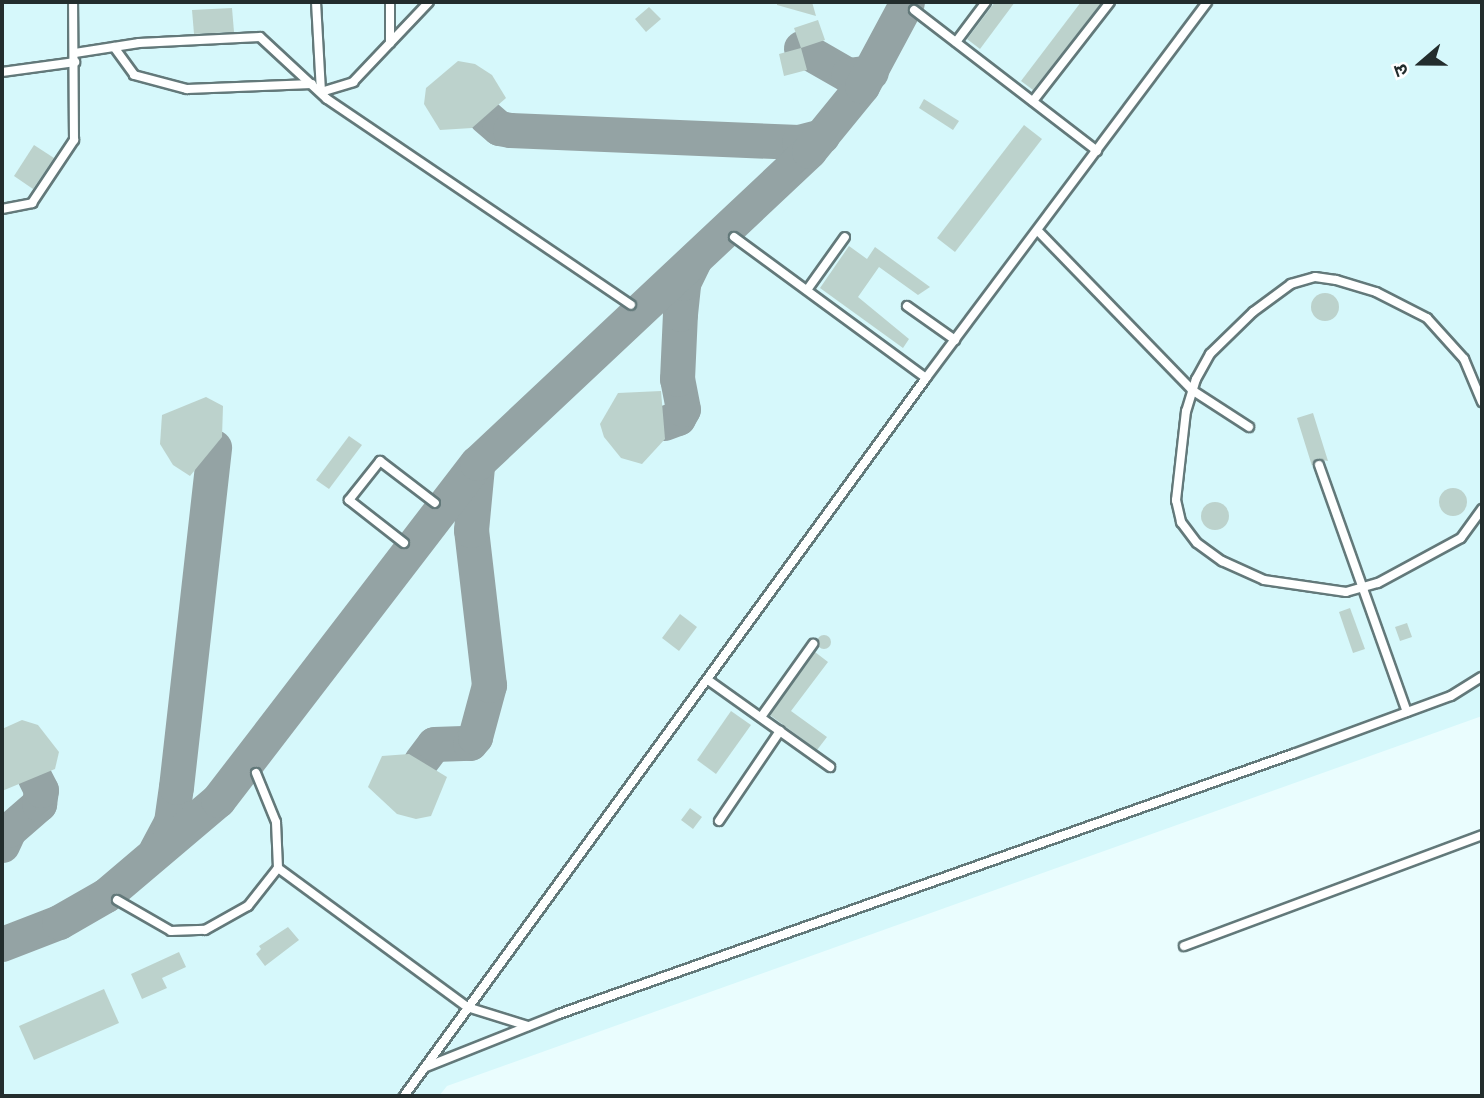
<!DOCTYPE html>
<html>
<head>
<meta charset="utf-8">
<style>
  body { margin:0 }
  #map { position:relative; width:1484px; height:1098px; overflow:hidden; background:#eafdfe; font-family:"Fira Sans","Noto Sans Devanagari",sans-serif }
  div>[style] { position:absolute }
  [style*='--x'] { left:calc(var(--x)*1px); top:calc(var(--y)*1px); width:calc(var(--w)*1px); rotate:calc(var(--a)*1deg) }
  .built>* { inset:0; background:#d6f8fb }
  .taxiway>* { height:35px; margin:-17.5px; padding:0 17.5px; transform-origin:17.5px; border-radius:17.5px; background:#94a3a4 }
  .building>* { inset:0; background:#bcd2cc }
  .round { border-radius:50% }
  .roads { filter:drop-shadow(2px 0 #63797a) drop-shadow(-2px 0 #63797a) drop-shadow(0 2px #63797a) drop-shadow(0 -2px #63797a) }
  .lane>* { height:8px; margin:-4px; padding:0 4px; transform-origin:4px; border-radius:4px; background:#fff }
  span { translate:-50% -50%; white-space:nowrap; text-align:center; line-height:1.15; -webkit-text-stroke:6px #fff; paint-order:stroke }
  .frame { position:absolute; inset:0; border:4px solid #232d2d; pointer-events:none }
  .north { position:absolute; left:1386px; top:28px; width:70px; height:70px; -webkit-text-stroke:5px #fff; paint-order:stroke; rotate:250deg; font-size:19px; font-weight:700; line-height:28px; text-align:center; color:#232d2d }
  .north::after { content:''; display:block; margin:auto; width:24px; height:32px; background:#232d2d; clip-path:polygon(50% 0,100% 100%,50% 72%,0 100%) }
</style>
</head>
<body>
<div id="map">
  <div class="built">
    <i style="clip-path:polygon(2px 2px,1482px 2px,1482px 716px,447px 1086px,439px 1096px,2px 1096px)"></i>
  </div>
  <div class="taxiway">
    <i style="--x:801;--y:48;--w:54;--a:29.9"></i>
    <i style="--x:848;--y:75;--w:23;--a:-7"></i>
    <i style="--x:485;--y:116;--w:18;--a:41"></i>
    <i style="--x:499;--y:128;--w:11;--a:10"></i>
    <i style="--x:510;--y:130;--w:289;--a:2.4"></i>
    <i style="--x:799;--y:142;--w:24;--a:-15"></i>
    <i style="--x:664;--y:423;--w:15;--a:-20"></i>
    <i style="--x:678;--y:418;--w:10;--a:-61"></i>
    <i style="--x:683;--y:409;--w:31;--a:-101"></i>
    <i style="--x:677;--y:379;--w:65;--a:-87.4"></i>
    <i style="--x:680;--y:314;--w:31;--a:-84"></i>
    <i style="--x:683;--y:283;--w:25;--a:-64"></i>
    <i style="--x:421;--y:761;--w:21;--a:-53"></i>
    <i style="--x:434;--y:744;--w:36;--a:-2"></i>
    <i style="--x:470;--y:743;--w:8;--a:-50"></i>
    <i style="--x:475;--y:737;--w:54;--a:-74.9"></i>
    <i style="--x:489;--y:685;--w:156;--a:-96.6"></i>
    <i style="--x:471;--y:530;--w:63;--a:-84.6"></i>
    <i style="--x:2;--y:845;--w:17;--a:-65"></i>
    <i style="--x:9;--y:830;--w:40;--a:-41"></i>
    <i style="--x:39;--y:804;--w:14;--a:-82"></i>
    <i style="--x:41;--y:790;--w:13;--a:-117"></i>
    <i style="--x:156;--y:850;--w:32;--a:-62"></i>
    <i style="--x:171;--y:822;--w:35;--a:-82"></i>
    <i style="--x:176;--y:787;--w:342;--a:-83.6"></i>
    <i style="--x:2;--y:944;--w:61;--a:-21.1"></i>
    <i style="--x:59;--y:922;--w:54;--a:-29.9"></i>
    <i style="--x:106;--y:895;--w:147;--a:-40.3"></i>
    <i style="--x:218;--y:800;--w:425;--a:-52.5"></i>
    <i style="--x:477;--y:463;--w:456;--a:-43.2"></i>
    <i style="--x:809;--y:151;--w:84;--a:-50.8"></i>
    <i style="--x:862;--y:86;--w:95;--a:-61.8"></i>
  </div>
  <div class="building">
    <i style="clip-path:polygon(777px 2px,812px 2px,816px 16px,777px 5px)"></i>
    <i style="clip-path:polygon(995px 2px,1015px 2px,980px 49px,967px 39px)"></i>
    <i style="clip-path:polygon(1081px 2px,1102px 2px,1033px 90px,1021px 81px)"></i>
    <i style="clip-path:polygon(649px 7px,661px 19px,646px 32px,635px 19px)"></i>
    <i style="clip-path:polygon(232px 8px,234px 32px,194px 34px,192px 10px)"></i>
    <i style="clip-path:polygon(818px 20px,825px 40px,801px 48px,794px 28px)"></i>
    <i style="clip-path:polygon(801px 48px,807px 70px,784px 76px,779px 54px)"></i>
    <i style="clip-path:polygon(458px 61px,475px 64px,492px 75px,506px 98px,472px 128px,440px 130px,424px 104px,426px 88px)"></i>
    <i style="clip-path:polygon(924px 99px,959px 121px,953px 130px,919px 108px)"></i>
    <i style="clip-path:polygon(1024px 125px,1042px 139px,955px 252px,937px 238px)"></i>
    <i style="clip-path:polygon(34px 145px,54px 158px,33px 189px,14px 176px)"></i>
    <i style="clip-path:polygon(849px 246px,867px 259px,875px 247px,930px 287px,918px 295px,879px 267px,858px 297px,909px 339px,903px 348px,820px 288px)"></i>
    <i class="round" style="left:1311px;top:293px;width:28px;height:28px"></i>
    <i style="clip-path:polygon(661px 391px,665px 439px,642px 464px,621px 458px,604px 437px,600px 424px,618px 393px)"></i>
    <i style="clip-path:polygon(206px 397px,223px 406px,222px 437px,190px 476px,173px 465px,160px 444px,162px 415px)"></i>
    <i style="clip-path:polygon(1313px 413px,1328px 461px,1317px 459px,1312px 466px,1297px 418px)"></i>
    <i style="clip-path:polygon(349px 436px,362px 445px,329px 489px,316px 480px)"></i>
    <i class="round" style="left:1439px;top:488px;width:28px;height:28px"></i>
    <i class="round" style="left:1201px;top:502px;width:28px;height:28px"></i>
    <i style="clip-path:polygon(1350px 608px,1365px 649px,1353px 653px,1339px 612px)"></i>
    <i style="clip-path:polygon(680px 614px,697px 627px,679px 651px,662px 638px)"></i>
    <i style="clip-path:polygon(1407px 623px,1412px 637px,1400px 641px,1395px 627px)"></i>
    <i class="round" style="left:817px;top:635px;width:14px;height:14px"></i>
    <i style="clip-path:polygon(815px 652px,828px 662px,791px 711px,827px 737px,817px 750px,770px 715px)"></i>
    <i style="clip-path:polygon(731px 711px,751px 725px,716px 774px,697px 760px)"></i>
    <i style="clip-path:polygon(22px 720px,38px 725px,59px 752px,55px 769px,2px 791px,2px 729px)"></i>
    <i style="clip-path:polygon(409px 754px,447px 777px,431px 816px,416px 819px,397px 814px,368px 787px,382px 756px)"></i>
    <i style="clip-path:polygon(690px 808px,702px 817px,693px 829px,681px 820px)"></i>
    <i style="clip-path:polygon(288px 927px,299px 940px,265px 966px,256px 954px,261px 949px,259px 946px)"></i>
    <i style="clip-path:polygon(179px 952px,186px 967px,162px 978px,167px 988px,142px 999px,131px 974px)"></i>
    <i style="clip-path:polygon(104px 989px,119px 1023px,34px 1060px,19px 1026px)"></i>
  </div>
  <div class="roads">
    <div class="lane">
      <i style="--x:316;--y:2;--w:90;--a:86.8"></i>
      <i style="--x:321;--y:92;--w:34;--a:-17"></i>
      <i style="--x:353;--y:82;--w:110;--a:-46.5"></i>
      <i style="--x:390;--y:2;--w:41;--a:90"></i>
      <i style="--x:914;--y:10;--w:231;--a:37.6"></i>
      <i style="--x:956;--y:42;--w:50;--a:-53.1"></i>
      <i style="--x:114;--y:47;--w:34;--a:54"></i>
      <i style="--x:134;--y:75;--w:55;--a:14.8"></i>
      <i style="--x:187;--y:89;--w:125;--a:-2.3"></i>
      <i style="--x:75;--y:53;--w:65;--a:-8.9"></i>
      <i style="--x:139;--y:43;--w:121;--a:-2.8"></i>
      <i style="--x:260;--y:37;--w:91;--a:42.8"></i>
      <i style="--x:327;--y:99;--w:367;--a:34.1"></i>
      <i style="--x:2;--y:72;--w:74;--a:-7.8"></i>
      <i style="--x:1033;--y:101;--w:125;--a:-52.1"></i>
      <i style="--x:2;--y:209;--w:31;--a:-11"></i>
      <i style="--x:32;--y:203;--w:76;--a:-56.3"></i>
      <i style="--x:74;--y:140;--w:138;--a:-90.4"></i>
      <i style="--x:1038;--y:231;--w:221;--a:45.9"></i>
      <i style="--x:1192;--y:390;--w:68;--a:33"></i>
      <i style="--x:734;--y:237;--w:238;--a:36.3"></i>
      <i style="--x:807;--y:290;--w:65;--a:-54.4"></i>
      <i style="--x:907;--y:306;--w:59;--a:35.3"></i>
      <i style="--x:1482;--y:402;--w:47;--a:-112.7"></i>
      <i style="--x:1464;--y:359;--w:55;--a:-132.1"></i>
      <i style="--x:1427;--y:318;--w:57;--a:-153"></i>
      <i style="--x:1376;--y:292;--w:42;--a:-163.3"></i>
      <i style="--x:1336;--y:280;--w:21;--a:-172"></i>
      <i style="--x:1315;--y:277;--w:25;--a:164"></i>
      <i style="--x:1291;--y:284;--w:47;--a:143.6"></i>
      <i style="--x:1253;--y:312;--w:60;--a:135.7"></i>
      <i style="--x:1210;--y:354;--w:29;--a:119"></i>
      <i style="--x:1196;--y:379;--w:34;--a:107"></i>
      <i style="--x:1186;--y:411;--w:90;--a:96.4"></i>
      <i style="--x:1176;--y:500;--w:23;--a:77"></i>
      <i style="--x:1181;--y:522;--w:26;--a:53"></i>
      <i style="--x:1197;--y:543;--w:31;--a:36"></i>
      <i style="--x:1222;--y:561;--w:46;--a:24.3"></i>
      <i style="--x:1264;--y:580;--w:83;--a:8.3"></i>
      <i style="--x:1346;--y:592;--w:33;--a:-16"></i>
      <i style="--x:1378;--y:583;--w:94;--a:-28.5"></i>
      <i style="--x:1461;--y:538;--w:36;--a:-54"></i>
      <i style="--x:1319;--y:465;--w:262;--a:70.4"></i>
      <i style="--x:404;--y:543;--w:70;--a:-142"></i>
      <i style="--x:349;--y:500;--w:50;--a:-51.5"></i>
      <i style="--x:380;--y:461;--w:69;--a:37.4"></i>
      <i style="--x:708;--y:680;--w:150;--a:35.5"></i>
      <i style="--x:761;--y:717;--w:90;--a:-54.5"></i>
      <i style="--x:719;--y:821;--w:109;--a:-55.9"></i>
      <i style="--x:278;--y:868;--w:235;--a:36.3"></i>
      <i style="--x:467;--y:1007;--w:64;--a:17.3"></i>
      <i style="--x:117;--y:900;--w:62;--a:29.9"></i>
      <i style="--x:171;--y:931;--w:34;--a:-2"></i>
      <i style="--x:205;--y:930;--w:49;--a:-29.2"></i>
      <i style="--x:248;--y:906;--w:48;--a:-51.7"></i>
      <i style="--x:278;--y:868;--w:46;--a:-92.5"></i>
      <i style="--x:276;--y:822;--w:53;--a:-112.2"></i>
      <i style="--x:1184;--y:946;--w:318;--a:-20.4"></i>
      <i style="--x:426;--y:1067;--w:143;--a:-21.7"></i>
      <i style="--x:559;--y:1014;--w:779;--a:-19.51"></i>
      <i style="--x:1293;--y:754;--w:168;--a:-20.2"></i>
      <i style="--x:1451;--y:696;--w:36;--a:-32"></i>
      <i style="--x:404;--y:1096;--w:888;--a:-53.98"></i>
      <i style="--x:926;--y:378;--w:469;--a:-53.2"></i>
    </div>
  </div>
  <div class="frame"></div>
  <div class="north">उ</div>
</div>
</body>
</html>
